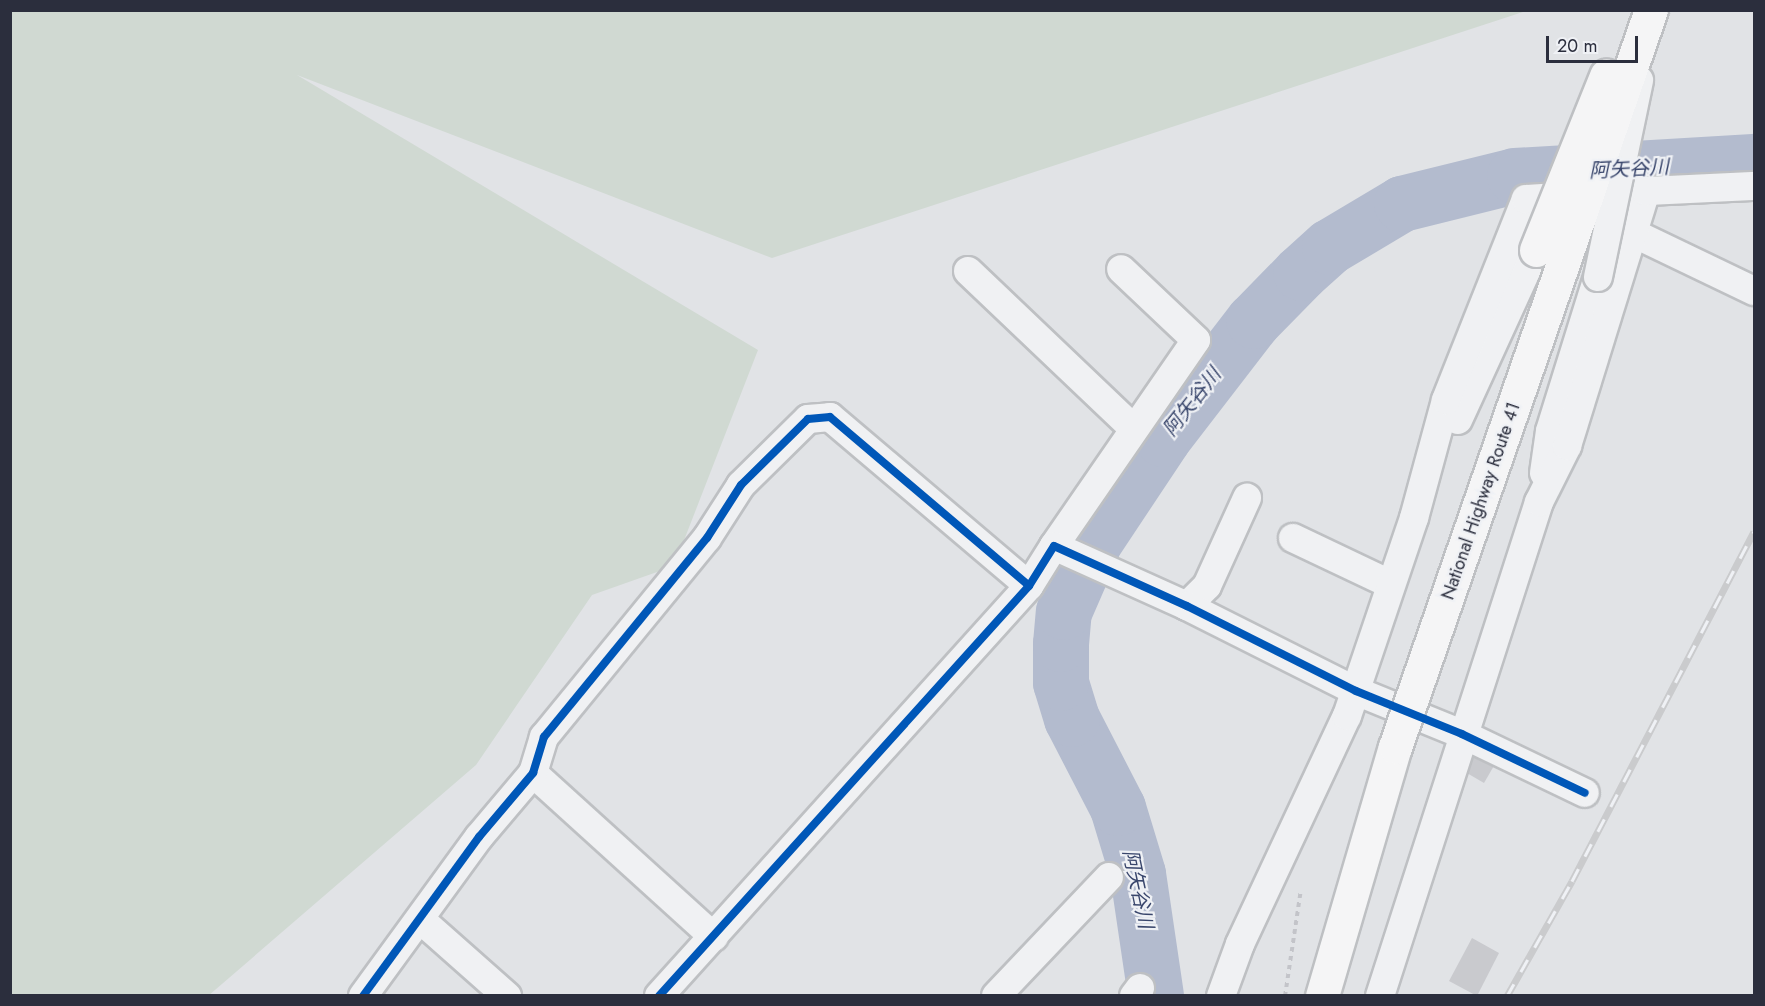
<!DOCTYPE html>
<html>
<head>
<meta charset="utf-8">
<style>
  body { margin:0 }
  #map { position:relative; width:1765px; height:1006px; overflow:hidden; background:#e1e3e6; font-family:Jost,"Noto Sans JP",sans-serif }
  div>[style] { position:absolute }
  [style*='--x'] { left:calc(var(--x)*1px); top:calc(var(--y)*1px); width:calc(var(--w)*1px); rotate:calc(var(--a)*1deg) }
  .green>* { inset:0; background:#d0d9d2 }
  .river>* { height:56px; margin:-28px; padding:0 28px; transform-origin:28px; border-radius:28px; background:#b3bbce }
  .building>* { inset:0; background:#c9cace }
  .path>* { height:4px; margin-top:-2px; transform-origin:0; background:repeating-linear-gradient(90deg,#c3c4c9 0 4.5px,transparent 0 9px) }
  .roads { filter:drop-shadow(2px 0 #bec0c3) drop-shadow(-2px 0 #bec0c3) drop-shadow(0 2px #bec0c3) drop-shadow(0 -2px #bec0c3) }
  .minor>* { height:28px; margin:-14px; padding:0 14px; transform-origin:14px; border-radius:14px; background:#f0f1f3 }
  .rail>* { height:7px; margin-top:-3.5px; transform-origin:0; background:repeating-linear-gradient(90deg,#eff1f5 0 14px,#cacbcd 0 28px); box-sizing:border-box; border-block:2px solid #cacbcd }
  .bridges { filter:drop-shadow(2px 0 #bec0c3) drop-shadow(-2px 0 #bec0c3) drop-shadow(0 2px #bec0c3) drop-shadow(0 -2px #bec0c3) }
  .minor-bridge>* { height:28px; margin:-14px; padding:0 14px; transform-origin:14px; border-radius:14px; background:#f0f1f3 }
  .trunk-bridge>* { height:33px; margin:-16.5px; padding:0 16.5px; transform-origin:16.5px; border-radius:16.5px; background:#f5f5f6 }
  .cycleway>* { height:8px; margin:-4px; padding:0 4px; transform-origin:4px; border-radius:4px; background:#0057b8 }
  span { translate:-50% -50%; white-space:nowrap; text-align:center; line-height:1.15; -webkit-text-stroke:4.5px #eff1f5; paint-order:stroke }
  .street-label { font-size:18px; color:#2b2e3d }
  .water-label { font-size:20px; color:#39466c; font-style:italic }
  .frame { position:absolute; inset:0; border:12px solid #2b2e3d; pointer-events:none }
  .scale { position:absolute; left:1546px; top:36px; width:92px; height:27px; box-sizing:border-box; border:3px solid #2b2e3d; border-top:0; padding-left:8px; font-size:18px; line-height:21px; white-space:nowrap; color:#2b2e3d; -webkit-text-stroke:4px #eff1f5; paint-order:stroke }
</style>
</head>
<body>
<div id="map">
  <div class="green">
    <i style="clip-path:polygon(10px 11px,1526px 11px,772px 258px,297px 75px,758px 350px,674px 566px,592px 595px,476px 765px,208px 996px,11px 995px)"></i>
  </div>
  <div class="river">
    <i style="--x:1156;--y:996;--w:123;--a:-98.4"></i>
    <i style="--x:1138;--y:874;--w:69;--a:-106.9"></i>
    <i style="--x:1118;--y:808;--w:100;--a:-117.3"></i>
    <i style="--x:1072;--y:719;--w:38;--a:-107"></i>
    <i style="--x:1061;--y:683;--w:39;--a:-90"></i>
    <i style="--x:1061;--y:644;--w:32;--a:-85"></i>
    <i style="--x:1064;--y:612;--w:75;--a:-66.5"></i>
    <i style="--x:1094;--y:543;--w:125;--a:-56.4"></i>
    <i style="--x:1163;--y:439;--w:149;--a:-52.4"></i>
    <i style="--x:1254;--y:321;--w:67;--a:-45.6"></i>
    <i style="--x:1301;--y:273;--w:39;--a:-42"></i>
    <i style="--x:1330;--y:247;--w:84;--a:-30.8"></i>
    <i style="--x:1402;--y:204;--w:116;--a:-13.9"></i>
    <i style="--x:1515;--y:176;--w:239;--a:-3.4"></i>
  </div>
  <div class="building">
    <i style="clip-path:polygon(1471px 751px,1495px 764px,1484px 783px,1460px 769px)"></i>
    <i style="clip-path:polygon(1472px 938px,1499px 953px,1477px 996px,1449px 981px)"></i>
  </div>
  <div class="path">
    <i style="--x:1285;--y:996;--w:108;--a:-81.5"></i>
  </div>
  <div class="roads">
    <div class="minor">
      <i style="--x:1635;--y:234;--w:132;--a:25.6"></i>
      <i style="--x:968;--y:271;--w:229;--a:43.6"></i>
      <i style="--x:1458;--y:420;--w:187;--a:-65.4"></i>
      <i style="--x:1544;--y:473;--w:42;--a:-81.9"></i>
      <i style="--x:1550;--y:431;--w:161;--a:-72.7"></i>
      <i style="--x:1293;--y:538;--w:107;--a:25.4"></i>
      <i style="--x:1054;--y:546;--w:250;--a:-55.4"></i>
      <i style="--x:1196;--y:340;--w:103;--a:-136.6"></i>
      <i style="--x:1187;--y:606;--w:28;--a:-45"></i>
      <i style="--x:1207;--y:586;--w:97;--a:-65.6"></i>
      <i style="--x:533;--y:773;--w:244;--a:42.2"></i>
      <i style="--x:421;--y:920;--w:115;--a:41.5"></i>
      <i style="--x:363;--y:996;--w:197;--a:-53.9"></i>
      <i style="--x:479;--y:837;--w:84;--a:-49.8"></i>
      <i style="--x:533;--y:773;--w:38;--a:-73"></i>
      <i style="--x:544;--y:737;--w:257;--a:-50.7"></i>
      <i style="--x:707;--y:538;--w:63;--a:-57.3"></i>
      <i style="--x:741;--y:485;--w:94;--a:-44.6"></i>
      <i style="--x:808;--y:419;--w:22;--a:-5"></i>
      <i style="--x:830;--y:417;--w:261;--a:40.3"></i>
      <i style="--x:659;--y:996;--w:552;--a:-47.94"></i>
      <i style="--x:1029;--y:586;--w:47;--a:-58"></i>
      <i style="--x:1054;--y:546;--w:146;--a:24.3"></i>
      <i style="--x:1187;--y:606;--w:189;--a:26.7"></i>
      <i style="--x:1356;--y:691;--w:114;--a:22.1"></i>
      <i style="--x:1462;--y:734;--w:136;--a:25.6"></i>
      <i style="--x:996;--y:996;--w:164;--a:-46.5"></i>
      <i style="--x:1134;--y:996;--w:10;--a:-53"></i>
      <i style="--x:1221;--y:996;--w:55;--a:-69.9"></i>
      <i style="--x:1240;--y:944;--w:252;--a:-64.9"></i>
      <i style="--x:1347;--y:716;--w:209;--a:-71.3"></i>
      <i style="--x:1414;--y:518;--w:122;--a:-74.8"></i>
      <i style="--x:1446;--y:400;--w:216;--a:-68.3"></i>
      <i style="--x:1526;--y:199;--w:120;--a:-3.8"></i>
      <i style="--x:1380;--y:996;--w:519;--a:-72.16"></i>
      <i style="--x:1539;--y:502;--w:63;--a:-63.4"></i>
      <i style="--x:1567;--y:446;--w:267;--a:-72.8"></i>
      <i style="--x:1646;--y:191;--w:108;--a:-2.7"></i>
    </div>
  </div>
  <div class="rail">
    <i style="--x:1507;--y:996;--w:132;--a:-60.5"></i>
    <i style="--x:1572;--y:881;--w:394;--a:-62.5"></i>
  </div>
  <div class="bridges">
    <div class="minor-bridge">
      <i style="--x:1598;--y:277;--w:201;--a:-78.2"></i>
    </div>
    <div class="trunk-bridge">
      <i style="--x:1536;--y:250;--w:188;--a:-68.1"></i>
      <i style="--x:1322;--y:996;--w:259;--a:-73.7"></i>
      <i style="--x:1395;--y:747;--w:780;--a:-70.85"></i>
    </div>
  </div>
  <div class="cycleway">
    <i style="--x:363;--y:996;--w:197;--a:-53.9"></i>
    <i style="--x:479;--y:837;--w:84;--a:-49.8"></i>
    <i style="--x:533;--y:773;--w:38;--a:-73"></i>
    <i style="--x:544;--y:737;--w:257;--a:-50.7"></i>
    <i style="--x:707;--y:538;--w:63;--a:-57.3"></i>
    <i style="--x:741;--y:485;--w:94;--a:-44.6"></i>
    <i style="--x:808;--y:419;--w:22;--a:-5"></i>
    <i style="--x:830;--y:417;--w:261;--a:40.3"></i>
    <i style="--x:659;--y:996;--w:552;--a:-47.94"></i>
    <i style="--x:1029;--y:586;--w:47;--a:-58"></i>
    <i style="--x:1054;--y:546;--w:146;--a:24.3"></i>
    <i style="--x:1187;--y:606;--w:189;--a:26.7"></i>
    <i style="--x:1356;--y:691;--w:114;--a:22.1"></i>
    <i style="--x:1462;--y:734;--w:136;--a:25.6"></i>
  </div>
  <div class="street-label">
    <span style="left:1481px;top:501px;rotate:-71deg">National Highway Route 41</span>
  </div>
  <div class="water-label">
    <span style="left:1629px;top:169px;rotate:-3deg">阿矢谷川</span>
    <span style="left:1192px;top:402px;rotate:-52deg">阿矢谷川</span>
    <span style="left:1138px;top:889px;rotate:78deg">阿矢谷川</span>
  </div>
  <div class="frame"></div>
  <div class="scale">20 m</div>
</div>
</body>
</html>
